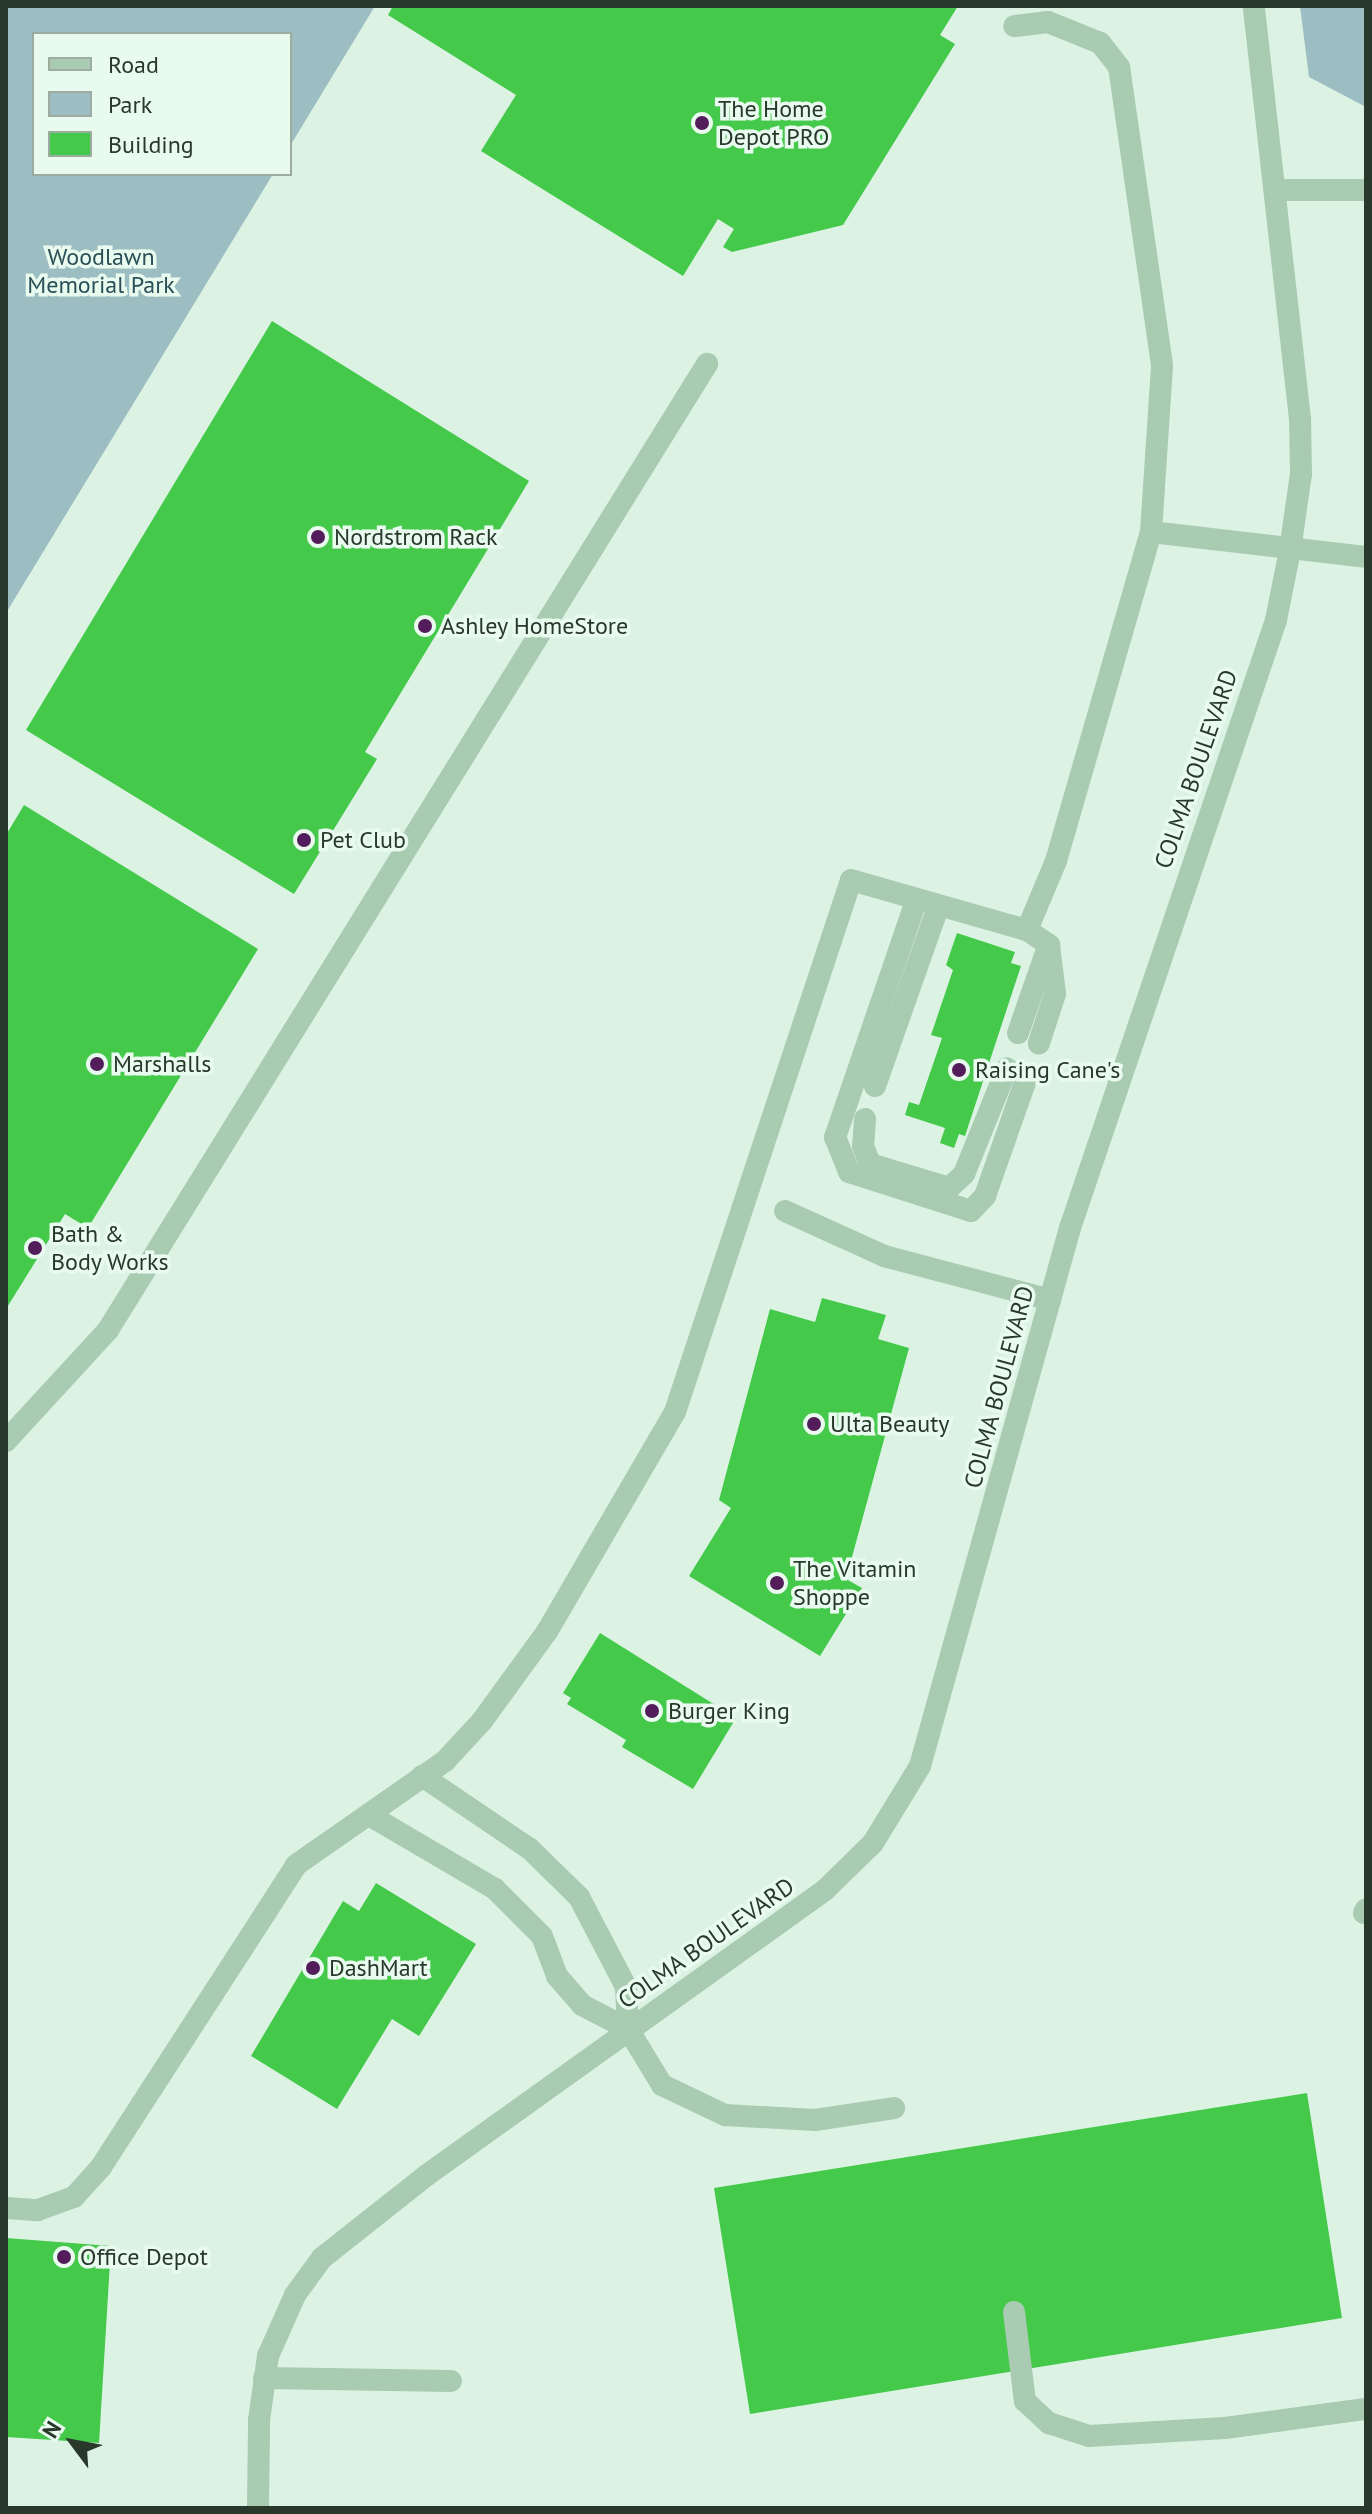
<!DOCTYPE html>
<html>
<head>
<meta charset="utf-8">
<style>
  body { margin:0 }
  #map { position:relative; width:1372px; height:2514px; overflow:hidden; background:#dcf3e4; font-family:"PT Sans",sans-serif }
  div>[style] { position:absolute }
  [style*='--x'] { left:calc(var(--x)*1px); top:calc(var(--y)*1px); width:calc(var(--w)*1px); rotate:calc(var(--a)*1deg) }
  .green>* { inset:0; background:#9cbdc2 }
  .building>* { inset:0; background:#44c94b }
  .service>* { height:22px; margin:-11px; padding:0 11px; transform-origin:11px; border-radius:11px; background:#a8cbb1 }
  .minor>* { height:22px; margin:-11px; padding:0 11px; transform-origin:11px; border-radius:11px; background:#a8cbb1 }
  .dots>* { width:22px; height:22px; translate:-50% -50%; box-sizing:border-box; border:4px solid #e9faef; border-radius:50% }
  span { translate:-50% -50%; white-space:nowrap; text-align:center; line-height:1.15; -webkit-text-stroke:7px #e9faef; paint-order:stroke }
  .poi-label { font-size:24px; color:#28382a }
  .left { translate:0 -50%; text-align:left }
  .park-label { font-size:24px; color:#2b4f57 }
  .street-label { font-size:24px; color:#28382a }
  .frame { position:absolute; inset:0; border:8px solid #28382a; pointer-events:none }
  .legend { position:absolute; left:32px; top:32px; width:260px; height:144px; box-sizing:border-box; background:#e9faef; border:2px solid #9caca0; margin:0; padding:10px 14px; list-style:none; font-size:24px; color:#28382a }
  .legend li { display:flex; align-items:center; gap:16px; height:40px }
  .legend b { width:40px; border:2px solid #9caca0 }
  .north { position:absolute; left:32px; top:2402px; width:80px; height:80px; -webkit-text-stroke:6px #e9faef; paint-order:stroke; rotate:302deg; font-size:22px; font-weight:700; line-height:32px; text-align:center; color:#28382a }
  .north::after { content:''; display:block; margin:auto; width:28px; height:36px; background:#28382a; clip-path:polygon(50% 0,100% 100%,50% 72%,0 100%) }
</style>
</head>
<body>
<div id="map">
  <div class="green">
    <i style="clip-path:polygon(6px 6px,375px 6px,290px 146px,290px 34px,34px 34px,34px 174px,273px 174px,6px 613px)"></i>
    <i style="clip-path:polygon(1300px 6px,1366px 6px,1366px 107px,1309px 77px)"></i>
  </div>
  <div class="building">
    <i style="clip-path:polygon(393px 6px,958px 6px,940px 35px,955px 44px,843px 225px,732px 252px,723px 247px,734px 229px,718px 219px,683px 276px,481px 151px,516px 95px,388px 15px)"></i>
    <i style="clip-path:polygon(272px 321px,529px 481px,365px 752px,377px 759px,294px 894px,26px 730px)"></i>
    <i style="clip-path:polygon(24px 805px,258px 949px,88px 1228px,65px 1214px,6px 1309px,6px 835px)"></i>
    <i style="clip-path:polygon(957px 933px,1015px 952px,1011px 963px,1021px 966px,965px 1136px,959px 1134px,954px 1148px,940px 1143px,945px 1128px,905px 1115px,909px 1102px,919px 1105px,942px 1038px,931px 1035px,953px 970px,946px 965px)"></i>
    <i style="clip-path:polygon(822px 1298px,886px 1315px,878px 1339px,909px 1348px,846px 1579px,862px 1588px,820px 1656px,689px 1576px,731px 1508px,719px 1500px,770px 1309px,815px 1322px)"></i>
    <i style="clip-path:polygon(600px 1633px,736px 1718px,693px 1789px,622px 1747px,626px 1740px,567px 1704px,571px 1698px,563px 1693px)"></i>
    <i style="clip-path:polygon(376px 1883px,476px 1944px,419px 2036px,392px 2019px,337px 2109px,251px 2056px,343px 1901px,359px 1911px)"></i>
    <i style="clip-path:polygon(1307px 2093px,1342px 2318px,750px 2414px,714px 2188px)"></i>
    <i style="clip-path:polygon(6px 2238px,111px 2246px,99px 2443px,6px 2437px)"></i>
  </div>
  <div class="service">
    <i style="--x:1276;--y:190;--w:90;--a:0"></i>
    <i style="--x:1151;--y:532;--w:216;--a:6.6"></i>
    <i style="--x:916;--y:901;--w:250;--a:108.9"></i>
    <i style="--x:835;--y:1137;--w:38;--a:68"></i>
    <i style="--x:849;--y:1172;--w:128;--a:17.7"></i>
    <i style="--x:971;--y:1211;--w:21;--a:-47"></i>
    <i style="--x:985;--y:1196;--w:129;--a:-70.6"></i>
    <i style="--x:1027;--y:930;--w:27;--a:34"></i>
    <i style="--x:1049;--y:945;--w:49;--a:83"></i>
    <i style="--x:1055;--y:994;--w:52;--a:108.1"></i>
    <i style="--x:1018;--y:1033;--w:91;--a:-70.8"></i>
    <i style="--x:875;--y:1086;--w:190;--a:-70.6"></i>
    <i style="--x:865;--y:1119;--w:27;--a:94"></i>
    <i style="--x:863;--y:1146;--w:19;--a:69"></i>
    <i style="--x:870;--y:1164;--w:83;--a:16.9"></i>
    <i style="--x:949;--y:1188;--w:21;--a:-43"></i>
    <i style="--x:964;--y:1174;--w:114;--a:-67.9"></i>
    <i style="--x:785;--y:1211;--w:109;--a:24.4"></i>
    <i style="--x:884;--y:1256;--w:172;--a:14.8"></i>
    <i style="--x:6;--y:1441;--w:151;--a:-47.4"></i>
    <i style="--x:108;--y:1330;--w:1137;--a:-58.2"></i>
    <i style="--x:422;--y:1776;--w:130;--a:34.1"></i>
    <i style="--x:530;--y:1849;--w:69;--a:44.4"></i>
    <i style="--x:579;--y:1897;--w:102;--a:62.4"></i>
    <i style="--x:626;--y:1987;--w:42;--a:87.3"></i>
    <i style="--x:628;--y:2029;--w:66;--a:58.7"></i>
    <i style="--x:662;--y:2085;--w:70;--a:25.5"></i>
    <i style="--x:725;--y:2115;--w:90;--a:3.2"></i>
    <i style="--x:815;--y:2120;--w:80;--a:-8.6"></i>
    <i style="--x:369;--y:1815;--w:146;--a:30.4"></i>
    <i style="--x:495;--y:1889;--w:66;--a:45"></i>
    <i style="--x:542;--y:1936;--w:43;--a:69.4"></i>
    <i style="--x:557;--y:1976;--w:38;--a:49"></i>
    <i style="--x:582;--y:2005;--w:52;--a:27.6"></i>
    <i style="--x:1364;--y:1913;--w:4;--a:-63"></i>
    <i style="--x:6;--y:2208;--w:32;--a:4"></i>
    <i style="--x:38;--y:2210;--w:38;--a:-20"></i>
    <i style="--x:74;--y:2197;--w:40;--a:-48"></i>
    <i style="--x:101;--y:2167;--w:359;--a:-57.1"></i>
    <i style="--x:296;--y:1865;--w:182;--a:-34.9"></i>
    <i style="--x:445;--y:1761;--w:54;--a:-47.2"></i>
    <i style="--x:482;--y:1721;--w:112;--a:-54"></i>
    <i style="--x:548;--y:1630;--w:252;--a:-59.8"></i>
    <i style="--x:675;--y:1412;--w:560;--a:-71.69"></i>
    <i style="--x:851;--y:880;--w:183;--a:15.9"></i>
    <i style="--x:1027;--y:930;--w:75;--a:-67.2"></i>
    <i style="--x:1056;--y:861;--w:342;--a:-73.9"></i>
    <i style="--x:1151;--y:532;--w:167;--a:-86.2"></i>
    <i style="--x:1162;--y:365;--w:301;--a:-98.2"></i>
    <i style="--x:1119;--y:67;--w:31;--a:-128"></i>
    <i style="--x:1100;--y:43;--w:56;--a:-158"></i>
    <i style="--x:1048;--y:22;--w:34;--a:173"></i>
    <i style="--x:1014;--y:2312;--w:90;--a:83"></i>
    <i style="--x:1025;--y:2401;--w:33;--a:43"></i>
    <i style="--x:1049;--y:2423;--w:42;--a:18"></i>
    <i style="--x:1089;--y:2436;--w:136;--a:-3.4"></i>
    <i style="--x:1225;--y:2428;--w:142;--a:-7.7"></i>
    <i style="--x:264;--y:2378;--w:187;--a:0.9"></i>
  </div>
  <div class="minor">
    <i style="--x:258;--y:2508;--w:88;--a:-89.3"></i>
    <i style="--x:259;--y:2420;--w:65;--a:-82"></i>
    <i style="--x:268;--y:2356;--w:67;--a:-66.1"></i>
    <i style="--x:295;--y:2295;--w:46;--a:-53.9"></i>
    <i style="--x:322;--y:2258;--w:134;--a:-38.3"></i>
    <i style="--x:427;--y:2175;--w:490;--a:-35.6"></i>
    <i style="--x:825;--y:1890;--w:67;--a:-44.4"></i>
    <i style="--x:873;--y:1843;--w:90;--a:-58.6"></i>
    <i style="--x:920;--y:1766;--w:559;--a:-74.42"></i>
    <i style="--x:1070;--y:1228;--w:642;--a:-71.28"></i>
    <i style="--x:1276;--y:620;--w:71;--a:-78.7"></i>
    <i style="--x:1290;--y:550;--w:77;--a:-81.8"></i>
    <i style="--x:1301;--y:474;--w:55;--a:-91"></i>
    <i style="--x:1300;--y:419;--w:416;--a:-96.4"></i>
  </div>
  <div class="dots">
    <i style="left:702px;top:123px;background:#531c5a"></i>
    <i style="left:318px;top:537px;background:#531c5a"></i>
    <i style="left:425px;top:626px;background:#531c5a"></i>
    <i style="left:304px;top:840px;background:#531c5a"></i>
    <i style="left:97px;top:1064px;background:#531c5a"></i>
    <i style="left:959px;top:1070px;background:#531c5a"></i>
    <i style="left:35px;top:1248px;background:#531c5a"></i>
    <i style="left:814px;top:1424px;background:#531c5a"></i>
    <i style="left:777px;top:1583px;background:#531c5a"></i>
    <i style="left:652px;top:1711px;background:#531c5a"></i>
    <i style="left:313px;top:1968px;background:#531c5a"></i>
    <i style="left:64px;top:2257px;background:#531c5a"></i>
  </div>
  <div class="poi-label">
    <span class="left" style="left:718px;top:123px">The Home<br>Depot PRO</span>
    <span class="left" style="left:334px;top:537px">Nordstrom Rack</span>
    <span class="left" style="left:441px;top:626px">Ashley HomeStore</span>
    <span class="left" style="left:320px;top:840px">Pet Club</span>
    <span class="left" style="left:113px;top:1064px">Marshalls</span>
    <span class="left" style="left:975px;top:1070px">Raising Cane's</span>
    <span class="left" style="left:51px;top:1248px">Bath &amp;<br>Body Works</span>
    <span class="left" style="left:830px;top:1424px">Ulta Beauty</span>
    <span class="left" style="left:793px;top:1583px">The Vitamin<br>Shoppe</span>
    <span class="left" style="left:668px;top:1711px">Burger King</span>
    <span class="left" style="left:329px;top:1968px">DashMart</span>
    <span class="left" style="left:80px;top:2257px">Office Depot</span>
  </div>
  <div class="park-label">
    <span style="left:101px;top:271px">Woodlawn<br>Memorial Park</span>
  </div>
  <div class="street-label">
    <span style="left:1196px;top:769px;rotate:-71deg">COLMA BOULEVARD</span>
    <span style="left:999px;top:1387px;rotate:-75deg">COLMA BOULEVARD</span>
    <span style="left:706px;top:1943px;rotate:-35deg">COLMA BOULEVARD</span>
  </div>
  <div class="frame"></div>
  <ul class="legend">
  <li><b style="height:10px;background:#a8cbb1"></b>Road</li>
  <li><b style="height:22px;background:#9cbdc2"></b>Park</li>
  <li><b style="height:22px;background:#44c94b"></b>Building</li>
  </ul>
  <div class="north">N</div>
</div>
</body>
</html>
